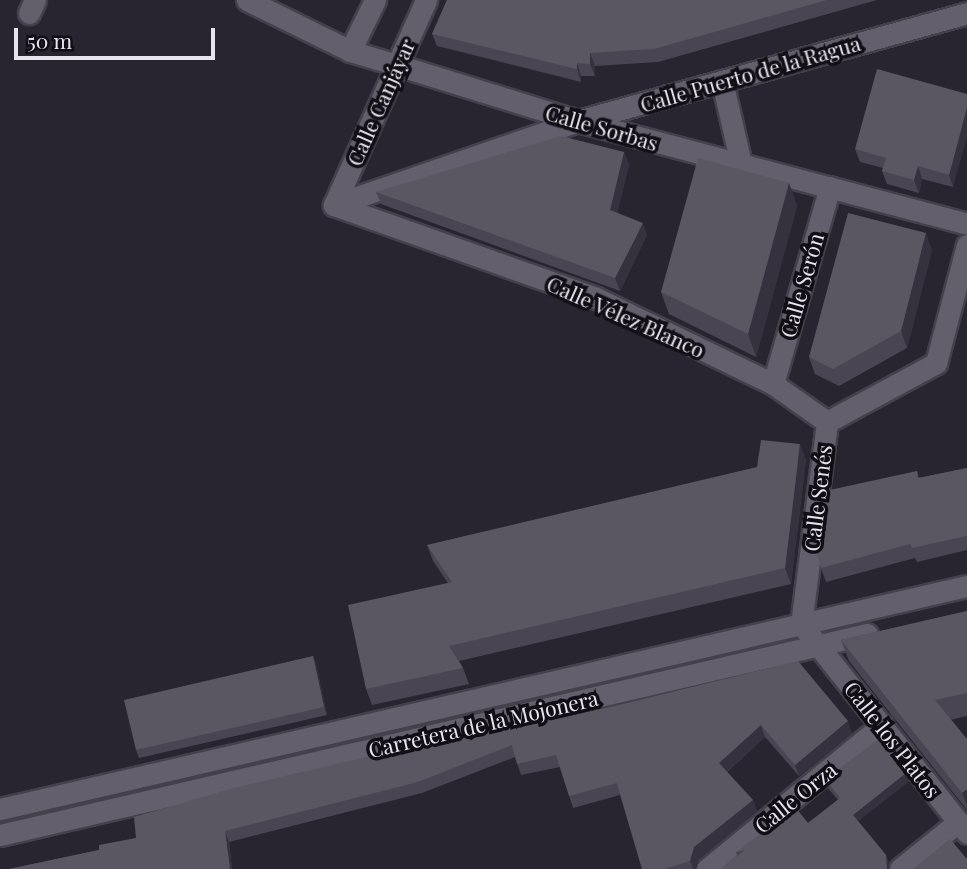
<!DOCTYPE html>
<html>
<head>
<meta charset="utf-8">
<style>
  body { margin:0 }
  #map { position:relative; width:967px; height:869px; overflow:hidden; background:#282531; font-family:"Playfair Display",serif }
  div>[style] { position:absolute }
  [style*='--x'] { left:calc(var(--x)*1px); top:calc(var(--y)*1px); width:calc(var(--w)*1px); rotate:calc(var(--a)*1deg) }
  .roads { filter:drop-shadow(2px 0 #44414c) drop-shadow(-2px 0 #44414c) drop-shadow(0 2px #44414c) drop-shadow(0 -2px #44414c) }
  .minor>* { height:21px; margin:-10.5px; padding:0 10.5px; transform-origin:10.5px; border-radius:10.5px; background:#635f6d }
  .tertiary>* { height:21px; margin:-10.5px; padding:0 10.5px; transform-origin:10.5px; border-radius:10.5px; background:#635f6d }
  .wall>* { inset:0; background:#494552 }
  .shaded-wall>* { inset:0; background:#35313e }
  .building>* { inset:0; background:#5a5662 }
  span { translate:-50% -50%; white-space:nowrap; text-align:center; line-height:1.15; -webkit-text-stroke:7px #110f15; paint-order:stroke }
  .street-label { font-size:21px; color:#e6e4ed }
  .scale { position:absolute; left:14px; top:28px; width:201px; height:32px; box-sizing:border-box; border:4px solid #e6e4ed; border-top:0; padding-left:9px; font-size:21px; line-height:24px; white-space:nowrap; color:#e6e4ed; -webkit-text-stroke:5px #110f15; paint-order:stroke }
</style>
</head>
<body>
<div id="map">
  <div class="roads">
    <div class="minor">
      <i style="--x:247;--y:0;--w:115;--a:26.3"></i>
      <i style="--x:350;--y:51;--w:49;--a:16.6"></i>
      <i style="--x:397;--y:65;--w:189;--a:17.2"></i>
      <i style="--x:578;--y:121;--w:402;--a:14.8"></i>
      <i style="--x:29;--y:13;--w:14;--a:-65"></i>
      <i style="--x:350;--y:51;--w:57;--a:-63.9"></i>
      <i style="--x:722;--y:81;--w:85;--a:77.1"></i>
      <i style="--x:334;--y:205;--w:258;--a:-19"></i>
      <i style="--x:578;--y:121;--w:404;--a:-15.5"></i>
      <i style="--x:334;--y:205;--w:278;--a:19.5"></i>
      <i style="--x:596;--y:298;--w:197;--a:25.9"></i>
      <i style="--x:773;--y:384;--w:66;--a:35.1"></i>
      <i style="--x:334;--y:205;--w:225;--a:-65.8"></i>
      <i style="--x:773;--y:384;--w:205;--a:-73.9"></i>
      <i style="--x:827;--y:422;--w:204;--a:97.3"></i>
      <i style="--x:801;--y:624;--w:267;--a:51.5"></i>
      <i style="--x:827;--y:422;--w:124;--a:-28.4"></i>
      <i style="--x:936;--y:363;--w:122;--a:-75.3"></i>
      <i style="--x:707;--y:869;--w:227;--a:-39.4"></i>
      <i style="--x:900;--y:869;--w:75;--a:-39"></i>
    </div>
    <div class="tertiary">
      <i style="--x:0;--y:809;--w:992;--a:-12.99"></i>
      <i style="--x:0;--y:835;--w:890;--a:-13.05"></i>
    </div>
  </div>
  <div class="wall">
    <i style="clip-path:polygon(447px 0,877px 0,658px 62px,595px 66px,595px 76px,581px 76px,581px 82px,437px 46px,432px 34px)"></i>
    <i style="clip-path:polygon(967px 94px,953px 187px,922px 179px,919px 193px,887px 184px,882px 171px,883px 168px,860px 162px,855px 149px)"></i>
    <i style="clip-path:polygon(624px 152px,629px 165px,617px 213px,647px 235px,620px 291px,381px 204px,376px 192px)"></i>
    <i style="clip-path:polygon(789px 183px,797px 206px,756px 357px,669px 314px,661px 292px)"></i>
    <i style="clip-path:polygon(932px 250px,907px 348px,839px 386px,815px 374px,809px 357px)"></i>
    <i style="clip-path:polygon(806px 459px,791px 584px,459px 661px,463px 668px,469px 684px,372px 705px,366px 689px,448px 583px,433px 561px,427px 545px)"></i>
    <i style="clip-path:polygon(967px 468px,967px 550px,917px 562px,915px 558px,826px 582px,821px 568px,917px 471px,919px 478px)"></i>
    <i style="clip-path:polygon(967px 611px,967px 716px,950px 720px,967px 739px,967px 810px,849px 661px,841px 640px)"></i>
    <i style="clip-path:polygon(313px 656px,316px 664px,327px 715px,139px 758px,136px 750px)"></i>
    <i style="clip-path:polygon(615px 706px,852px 733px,799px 776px,765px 737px,727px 772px,753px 800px,757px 811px,699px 859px,696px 869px,642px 869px,620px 795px,573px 808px,560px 767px,521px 775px,515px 757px,422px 793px,229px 842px,232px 869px,9px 869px,99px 850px,136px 838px,546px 721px)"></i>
    <i style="clip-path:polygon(906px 773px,909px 781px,858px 821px,886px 855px,889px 863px,889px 869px,721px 869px,737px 856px,736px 852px,808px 823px,838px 800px,827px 787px,825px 779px)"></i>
  </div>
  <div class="shaded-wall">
    <i style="clip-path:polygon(590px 53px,595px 66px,595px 76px,590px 64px)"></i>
    <i style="clip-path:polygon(577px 63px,581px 76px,581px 82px,577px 69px)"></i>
    <i style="clip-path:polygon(967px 108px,967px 137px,953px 187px,949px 175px)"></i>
    <i style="clip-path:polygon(624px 152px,629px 165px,615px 223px,610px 210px)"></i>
    <i style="clip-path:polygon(918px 166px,922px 179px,919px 193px,914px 180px)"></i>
    <i style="clip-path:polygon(789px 183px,797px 206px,756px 357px,748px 334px)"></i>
    <i style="clip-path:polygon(643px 223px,647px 235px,620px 291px,615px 278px)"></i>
    <i style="clip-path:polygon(926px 233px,932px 250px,907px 348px,901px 331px)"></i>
    <i style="clip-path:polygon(800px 444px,806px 459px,791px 584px,785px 568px)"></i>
    <i style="clip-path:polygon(313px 656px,316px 664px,327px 715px,324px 707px)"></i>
    <i style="clip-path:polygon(848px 721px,852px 733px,799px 776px,795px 765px)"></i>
    <i style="clip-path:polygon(761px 725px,765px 737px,723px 775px,719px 763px)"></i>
    <i style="clip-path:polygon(906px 773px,909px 781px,856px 823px,853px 815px)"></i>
    <i style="clip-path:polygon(967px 789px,967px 805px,962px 793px)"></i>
    <i style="clip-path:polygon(753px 800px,757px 811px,699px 859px,696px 869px,693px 869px,690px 861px,694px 847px)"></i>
    <i style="clip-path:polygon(225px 831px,229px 842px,232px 869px,230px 869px)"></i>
    <i style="clip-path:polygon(886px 855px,889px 863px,889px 869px,887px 869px)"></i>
  </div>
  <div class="building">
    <i style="clip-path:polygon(447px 0,827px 0,654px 49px,590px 53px,590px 64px,577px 63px,577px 69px,432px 34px)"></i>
    <i style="clip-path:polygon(877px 69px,967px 94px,967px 108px,949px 175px,918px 166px,914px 180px,882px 171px,886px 158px,855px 149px)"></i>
    <i style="clip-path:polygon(561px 136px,624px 152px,610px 210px,643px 223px,615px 278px,376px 192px)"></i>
    <i style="clip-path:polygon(698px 158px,789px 183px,748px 334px,661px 292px)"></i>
    <i style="clip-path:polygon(848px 213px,926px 233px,901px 331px,833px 369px,809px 357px)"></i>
    <i style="clip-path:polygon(761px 440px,800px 444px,785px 568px,449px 646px,463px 668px,366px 689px,348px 605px,452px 582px,427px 545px,757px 467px)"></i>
    <i style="clip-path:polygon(967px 468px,967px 536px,912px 548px,910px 544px,821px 568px,817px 553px,825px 491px,917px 471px,918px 478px)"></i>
    <i style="clip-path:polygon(967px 611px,967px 693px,935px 700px,967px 739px,967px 789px,962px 793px,841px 640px)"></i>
    <i style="clip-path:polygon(313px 656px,324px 707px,136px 750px,124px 700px)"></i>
    <i style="clip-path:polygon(798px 661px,848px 721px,795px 765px,761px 725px,719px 763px,753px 800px,694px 847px,690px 861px,664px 869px,642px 869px,617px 783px,569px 796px,556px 755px,517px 764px,512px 745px,418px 782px,225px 831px,230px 869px,9px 869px,99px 850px,99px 845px,136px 838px,134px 817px,234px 788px,544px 715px,546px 721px,615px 706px)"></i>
    <i style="clip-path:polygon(879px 739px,906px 773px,853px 815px,886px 855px,887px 869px,721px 869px,745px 850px,736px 852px,796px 808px,808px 823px,840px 798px,825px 779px)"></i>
    <i style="clip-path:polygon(950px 839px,967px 859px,967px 869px,913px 869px)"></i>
  </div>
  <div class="street-label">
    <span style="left:750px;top:73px;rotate:-16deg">Calle Puerto de la Ragua</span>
    <span style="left:380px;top:102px;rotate:-66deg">Calle Canjáyar</span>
    <span style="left:602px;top:127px;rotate:16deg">Calle Sorbas</span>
    <span style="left:801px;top:285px;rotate:-74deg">Calle Serón</span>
    <span style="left:626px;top:316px;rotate:24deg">Calle Vélez Blanco</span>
    <span style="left:817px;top:498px;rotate:-83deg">Calle Senés</span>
    <span style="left:483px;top:723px;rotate:-13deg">Carretera de la Mojonera</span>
    <span style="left:893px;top:739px;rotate:52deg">Calle los Platos</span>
    <span style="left:795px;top:797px;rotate:-39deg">Calle Orza</span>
  </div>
  <div class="scale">50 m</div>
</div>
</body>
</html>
